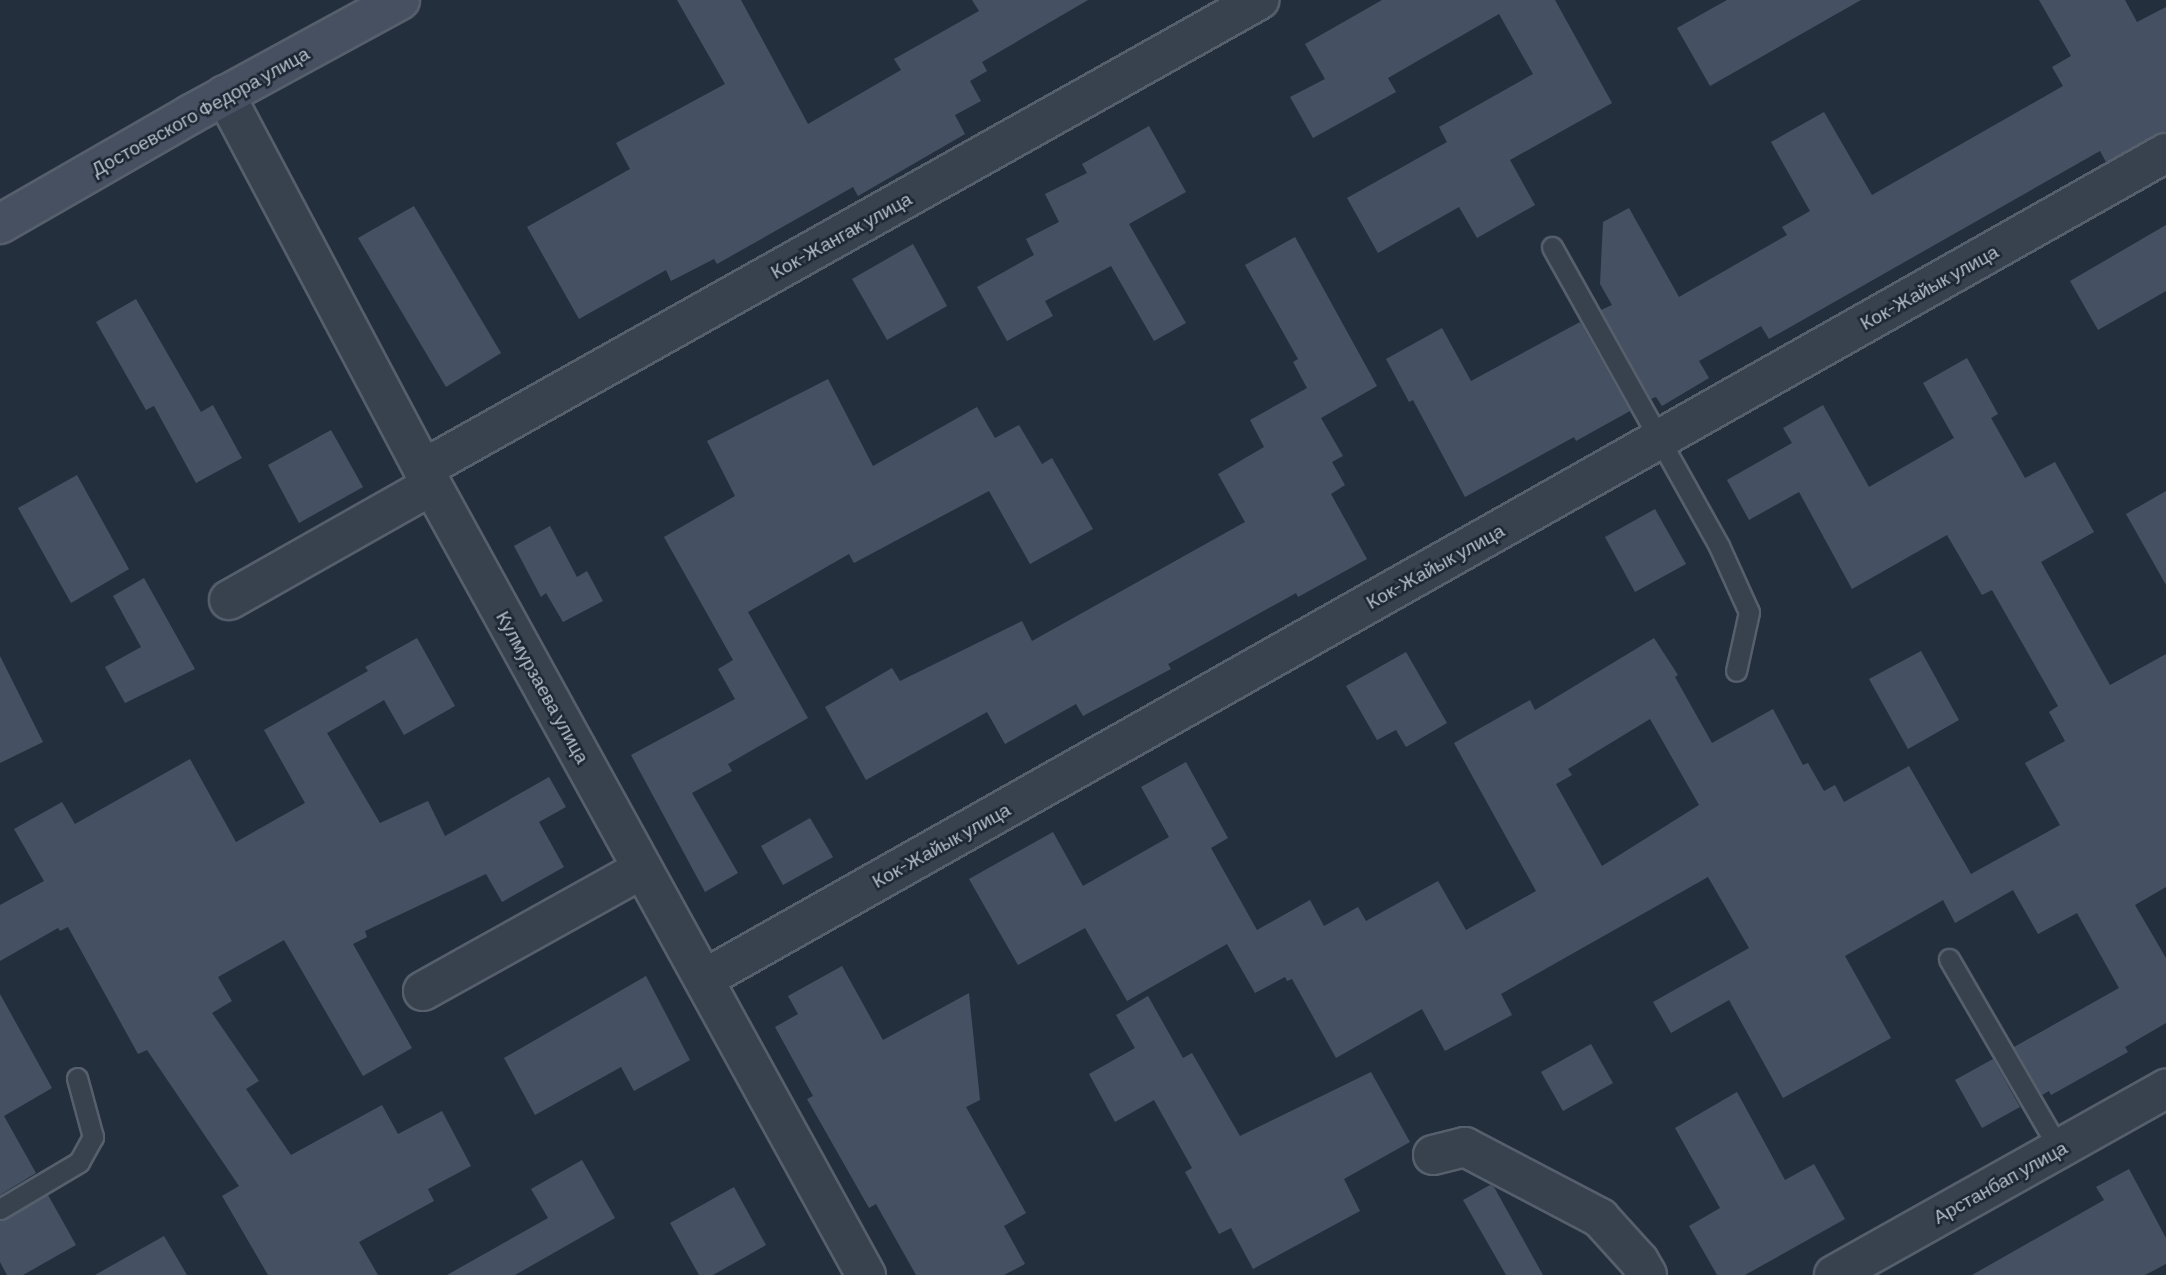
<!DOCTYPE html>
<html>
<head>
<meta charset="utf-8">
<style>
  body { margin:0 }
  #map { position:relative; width:2166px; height:1275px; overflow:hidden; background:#242f3e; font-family:Barlow,sans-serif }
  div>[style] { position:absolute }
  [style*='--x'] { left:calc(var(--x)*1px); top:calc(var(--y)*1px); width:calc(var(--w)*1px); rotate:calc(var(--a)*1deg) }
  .building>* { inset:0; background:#455162 }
  .roads { filter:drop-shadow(2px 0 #565f6c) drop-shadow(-2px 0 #565f6c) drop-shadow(0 2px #565f6c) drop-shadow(0 -2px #565f6c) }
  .service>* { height:19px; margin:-9.5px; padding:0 9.5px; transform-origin:9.5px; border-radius:9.5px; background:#38414e }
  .minor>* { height:38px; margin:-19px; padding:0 19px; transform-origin:19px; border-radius:19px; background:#38414e }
  .secondary>* { height:38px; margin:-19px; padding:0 19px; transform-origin:19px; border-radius:19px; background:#465061 }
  span { translate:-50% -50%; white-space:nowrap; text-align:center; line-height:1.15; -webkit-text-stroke:5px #1d2633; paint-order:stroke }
  .street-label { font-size:19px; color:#b4bcc9 }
</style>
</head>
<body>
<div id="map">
  <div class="building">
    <i style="clip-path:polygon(677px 0,741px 0,808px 124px,901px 70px,894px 59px,979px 11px,972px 0,1088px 0,982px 62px,987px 71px,970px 81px,981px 101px,955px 115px,965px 134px,858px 196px,853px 187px,717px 264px,714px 259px,671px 281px,666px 270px,579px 319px,527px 227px,630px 169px,616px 143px,725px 84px)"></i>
    <i style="clip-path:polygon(1382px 0,1555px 0,1612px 103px,1510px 160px,1535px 205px,1477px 238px,1459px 207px,1378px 253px,1347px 198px,1447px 142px,1439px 127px,1533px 74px,1499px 14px,1388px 78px,1396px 92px,1313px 138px,1290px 97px,1325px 79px,1305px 44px)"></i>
    <i style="clip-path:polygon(1727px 0,1861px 0,1710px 86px,1677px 28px)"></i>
    <i style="clip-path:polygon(2039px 0,2125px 0,2137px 22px,2166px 7px,2166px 131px,2106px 162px,2100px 151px,1769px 339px,1761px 326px,1699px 361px,1709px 378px,1662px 406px,1656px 397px,1651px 399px,1601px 310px,1612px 305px,1600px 284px,1603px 222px,1629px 208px,1679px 297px,1787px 235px,1782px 227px,1810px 211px,1771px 142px,1824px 112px,1872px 195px,2063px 86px,2052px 67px,2071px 56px)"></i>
    <i style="clip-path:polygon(1149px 126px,1186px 192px,1129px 224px,1186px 323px,1154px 341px,1111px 266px,1045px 301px,1053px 316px,1007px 341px,977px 287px,1034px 255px,1026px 239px,1059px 222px,1045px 194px,1087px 173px,1082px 164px)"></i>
    <i style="clip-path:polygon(414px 206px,501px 353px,446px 387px,358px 238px)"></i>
    <i style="clip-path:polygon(2166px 225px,2166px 291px,2098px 330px,2070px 281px)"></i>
    <i style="clip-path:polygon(1295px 237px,1377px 386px,1321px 418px,1343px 456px,1332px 462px,1345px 485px,1331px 494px,1367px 559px,1298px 597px,1296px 593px,1168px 664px,1171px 669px,1083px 716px,1076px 704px,1005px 744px,987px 712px,866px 780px,825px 707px,892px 668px,900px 681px,1022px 621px,1032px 641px,1245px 522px,1218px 474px,1264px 447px,1250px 420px,1307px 388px,1293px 362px,1298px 359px,1245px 265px)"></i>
    <i style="clip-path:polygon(913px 244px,947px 306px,887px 340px,852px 279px)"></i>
    <i style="clip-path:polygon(136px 299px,201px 412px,213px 405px,242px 458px,196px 483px,154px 406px,146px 410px,96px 322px)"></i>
    <i style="clip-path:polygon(1580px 322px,1630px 411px,1576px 441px,1574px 437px,1465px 497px,1413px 400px,1409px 402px,1386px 359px,1442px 328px,1471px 381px)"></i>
    <i style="clip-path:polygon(evenodd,1967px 358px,1998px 414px,1991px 418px,2025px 478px,2055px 462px,2094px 532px,2041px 562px,2110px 685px,2166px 654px,2166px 887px,2135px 905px,2166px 958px,2166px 1023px,2125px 1047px,2128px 1052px,2051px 1095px,2049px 1091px,2042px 1095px,2014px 1047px,2119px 988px,2077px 913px,2038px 934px,2013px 890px,1955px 923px,1943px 900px,1845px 956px,1891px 1038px,1783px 1098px,1729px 1000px,1671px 1033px,1653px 1002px,1749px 948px,1708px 877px,1501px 994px,1512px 1015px,1445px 1051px,1422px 1009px,1336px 1058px,1292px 979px,1287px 981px,1285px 977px,1255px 993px,1227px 944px,1127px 1001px,1085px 928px,1018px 965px,969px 879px,1053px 832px,1083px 886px,1169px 837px,1141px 787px,1186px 762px,1228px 838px,1211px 848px,1257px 930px,1310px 900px,1324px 926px,1358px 907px,1366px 921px,1438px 881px,1466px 930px,1536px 891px,1454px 743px,1530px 700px,1535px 710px,1654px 638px,1678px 675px,1675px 677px,1712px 743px,1773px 709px,1803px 765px,1808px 763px,1824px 791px,1835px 785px,1844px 802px,1909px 766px,1971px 874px,2060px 825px,2025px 763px,2065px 741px,2049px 712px,2058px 706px,1992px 590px,1982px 595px,1947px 535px,1852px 589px,1799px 492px,1749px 520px,1727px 480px,1792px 443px,1783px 428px,1823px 405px,1869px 487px,1954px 438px,1923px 383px,1967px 358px,1650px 719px,1699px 805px,1602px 866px,1556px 784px,1572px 775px,1568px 769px,1650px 719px)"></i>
    <i style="clip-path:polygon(828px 379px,873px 466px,977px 407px,995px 438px,1019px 425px,1042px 464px,1052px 458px,1093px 529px,1030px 564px,989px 491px,854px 563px,849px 554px,748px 612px,808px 718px,728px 764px,732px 771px,692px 793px,738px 873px,705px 892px,631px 755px,735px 699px,718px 669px,733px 660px,664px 537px,735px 496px,707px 441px)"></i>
    <i style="clip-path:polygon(331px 430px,363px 487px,299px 523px,268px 465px)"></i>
    <i style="clip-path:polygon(77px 475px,129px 569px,71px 603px,18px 508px)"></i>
    <i style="clip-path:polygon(2166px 491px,2166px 585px,2126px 514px)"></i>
    <i style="clip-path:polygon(1655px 509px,1686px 564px,1635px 592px,1605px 537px)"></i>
    <i style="clip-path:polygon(550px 526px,577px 577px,587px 571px,603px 601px,563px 622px,546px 593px,541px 597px,514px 546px)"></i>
    <i style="clip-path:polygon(144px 578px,195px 669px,125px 703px,105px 667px,141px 647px,113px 596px)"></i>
    <i style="clip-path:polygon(417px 638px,455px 706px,404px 735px,384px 700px,327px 733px,380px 823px,428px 801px,445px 836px,549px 777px,566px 807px,539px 822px,564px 867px,502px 902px,486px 874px,365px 931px,367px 937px,353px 944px,412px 1048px,363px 1076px,284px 940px,218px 977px,232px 1001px,212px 1013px,259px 1081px,246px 1089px,291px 1155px,382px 1105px,398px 1134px,442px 1111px,471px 1166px,428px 1189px,434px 1201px,359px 1242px,378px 1275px,268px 1275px,222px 1196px,239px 1186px,147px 1050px,138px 1054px,68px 927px,60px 931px,58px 928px,0 961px,0 905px,44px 881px,14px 829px,62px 802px,75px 824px,190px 759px,236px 842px,305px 803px,264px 730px,368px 671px,365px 667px)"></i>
    <i style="clip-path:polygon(1921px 651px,1959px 720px,1908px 749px,1869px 679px)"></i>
    <i style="clip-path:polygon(1406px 652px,1447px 723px,1406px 747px,1396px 730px,1377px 740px,1346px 686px)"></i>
    <i style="clip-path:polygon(0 656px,43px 742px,0 763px)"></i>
    <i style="clip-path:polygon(810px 818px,833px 857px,783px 885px,761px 846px)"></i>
    <i style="clip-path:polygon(842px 966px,883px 1040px,969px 993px,980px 1100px,966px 1107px,1026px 1213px,1004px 1226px,1025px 1264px,1004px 1275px,916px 1275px,876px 1204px,869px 1208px,807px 1099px,813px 1096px,775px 1027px,798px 1014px,788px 996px)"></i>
    <i style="clip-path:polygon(646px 976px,690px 1060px,634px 1091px,621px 1067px,535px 1115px,504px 1058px)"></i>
    <i style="clip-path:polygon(0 994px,52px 1088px,4px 1116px,36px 1173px,0 1195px)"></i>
    <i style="clip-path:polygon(1148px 996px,1183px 1058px,1192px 1053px,1240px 1136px,1371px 1072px,1410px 1142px,1344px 1179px,1360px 1211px,1253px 1269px,1231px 1228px,1219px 1234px,1185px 1172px,1192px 1168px,1154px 1100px,1115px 1122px,1089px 1074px,1135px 1048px,1116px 1015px)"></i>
    <i style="clip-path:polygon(1591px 1044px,1613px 1083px,1563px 1111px,1541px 1072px)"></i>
    <i style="clip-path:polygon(1993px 1059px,2020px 1107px,1982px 1128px,1955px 1080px)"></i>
    <i style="clip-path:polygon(1737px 1092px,1785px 1180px,1814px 1164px,1845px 1219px,1745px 1275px,1717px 1275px,1689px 1226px,1720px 1208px,1675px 1128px)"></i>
    <i style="clip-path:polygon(582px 1160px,615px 1218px,515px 1275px,447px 1275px,548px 1218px,531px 1189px)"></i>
    <i style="clip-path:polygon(2129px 1169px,2166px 1238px,2166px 1264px,2145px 1275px,1972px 1275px,2104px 1200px,2096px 1187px)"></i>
    <i style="clip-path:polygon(1490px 1185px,1494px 1187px,1543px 1275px,1506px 1275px,1463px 1200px)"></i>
    <i style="clip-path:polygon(734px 1187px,766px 1245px,713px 1275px,699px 1275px,670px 1223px)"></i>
    <i style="clip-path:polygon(48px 1195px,76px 1245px,23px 1275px,7px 1275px,0 1262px,0 1221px)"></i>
    <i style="clip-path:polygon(164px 1236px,187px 1275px,95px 1275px)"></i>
  </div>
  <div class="roads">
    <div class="service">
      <i style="--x:1552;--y:247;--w:342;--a:60.8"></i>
      <i style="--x:1719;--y:546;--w:72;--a:65.6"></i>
      <i style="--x:1749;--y:612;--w:60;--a:102.4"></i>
      <i style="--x:1949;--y:959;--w:220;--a:59.9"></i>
      <i style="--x:0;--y:1209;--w:92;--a:-30.7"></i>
      <i style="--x:79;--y:1162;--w:29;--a:-61"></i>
      <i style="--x:93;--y:1137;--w:61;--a:-105.2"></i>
    </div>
    <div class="minor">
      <i style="--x:225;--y:95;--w:423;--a:62.1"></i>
      <i style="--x:423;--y:469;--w:920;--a:61.21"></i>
      <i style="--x:423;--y:469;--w:959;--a:-29.29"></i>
      <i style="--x:229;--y:600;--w:233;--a:-29.5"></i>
      <i style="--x:704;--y:979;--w:1679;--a:-29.47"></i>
      <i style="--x:423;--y:991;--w:251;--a:-29.1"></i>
      <i style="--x:1433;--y:1155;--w:33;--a:-14"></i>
      <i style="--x:1465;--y:1147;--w:153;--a:27.7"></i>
      <i style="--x:1600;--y:1218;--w:58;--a:47.8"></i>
      <i style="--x:1639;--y:1261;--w:16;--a:60"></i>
      <i style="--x:1834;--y:1275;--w:381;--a:-29.3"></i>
    </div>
    <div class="secondary">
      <i style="--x:0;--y:224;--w:220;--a:-29.9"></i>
      <i style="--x:191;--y:114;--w:238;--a:-28.6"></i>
    </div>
  </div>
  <div class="street-label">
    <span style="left:200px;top:111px;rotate:-29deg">Достоевского Федора улица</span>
    <span style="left:841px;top:235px;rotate:-29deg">Кок-Жангак улица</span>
    <span style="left:1929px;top:287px;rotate:-29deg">Кок-Жайык улица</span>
    <span style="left:1435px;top:566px;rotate:-29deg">Кок-Жайык улица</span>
    <span style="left:543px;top:687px;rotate:61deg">Кулмурзаева улица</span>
    <span style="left:941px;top:845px;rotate:-29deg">Кок-Жайык улица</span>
    <span style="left:2000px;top:1182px;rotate:-29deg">Арстанбап улица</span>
  </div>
</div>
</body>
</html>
